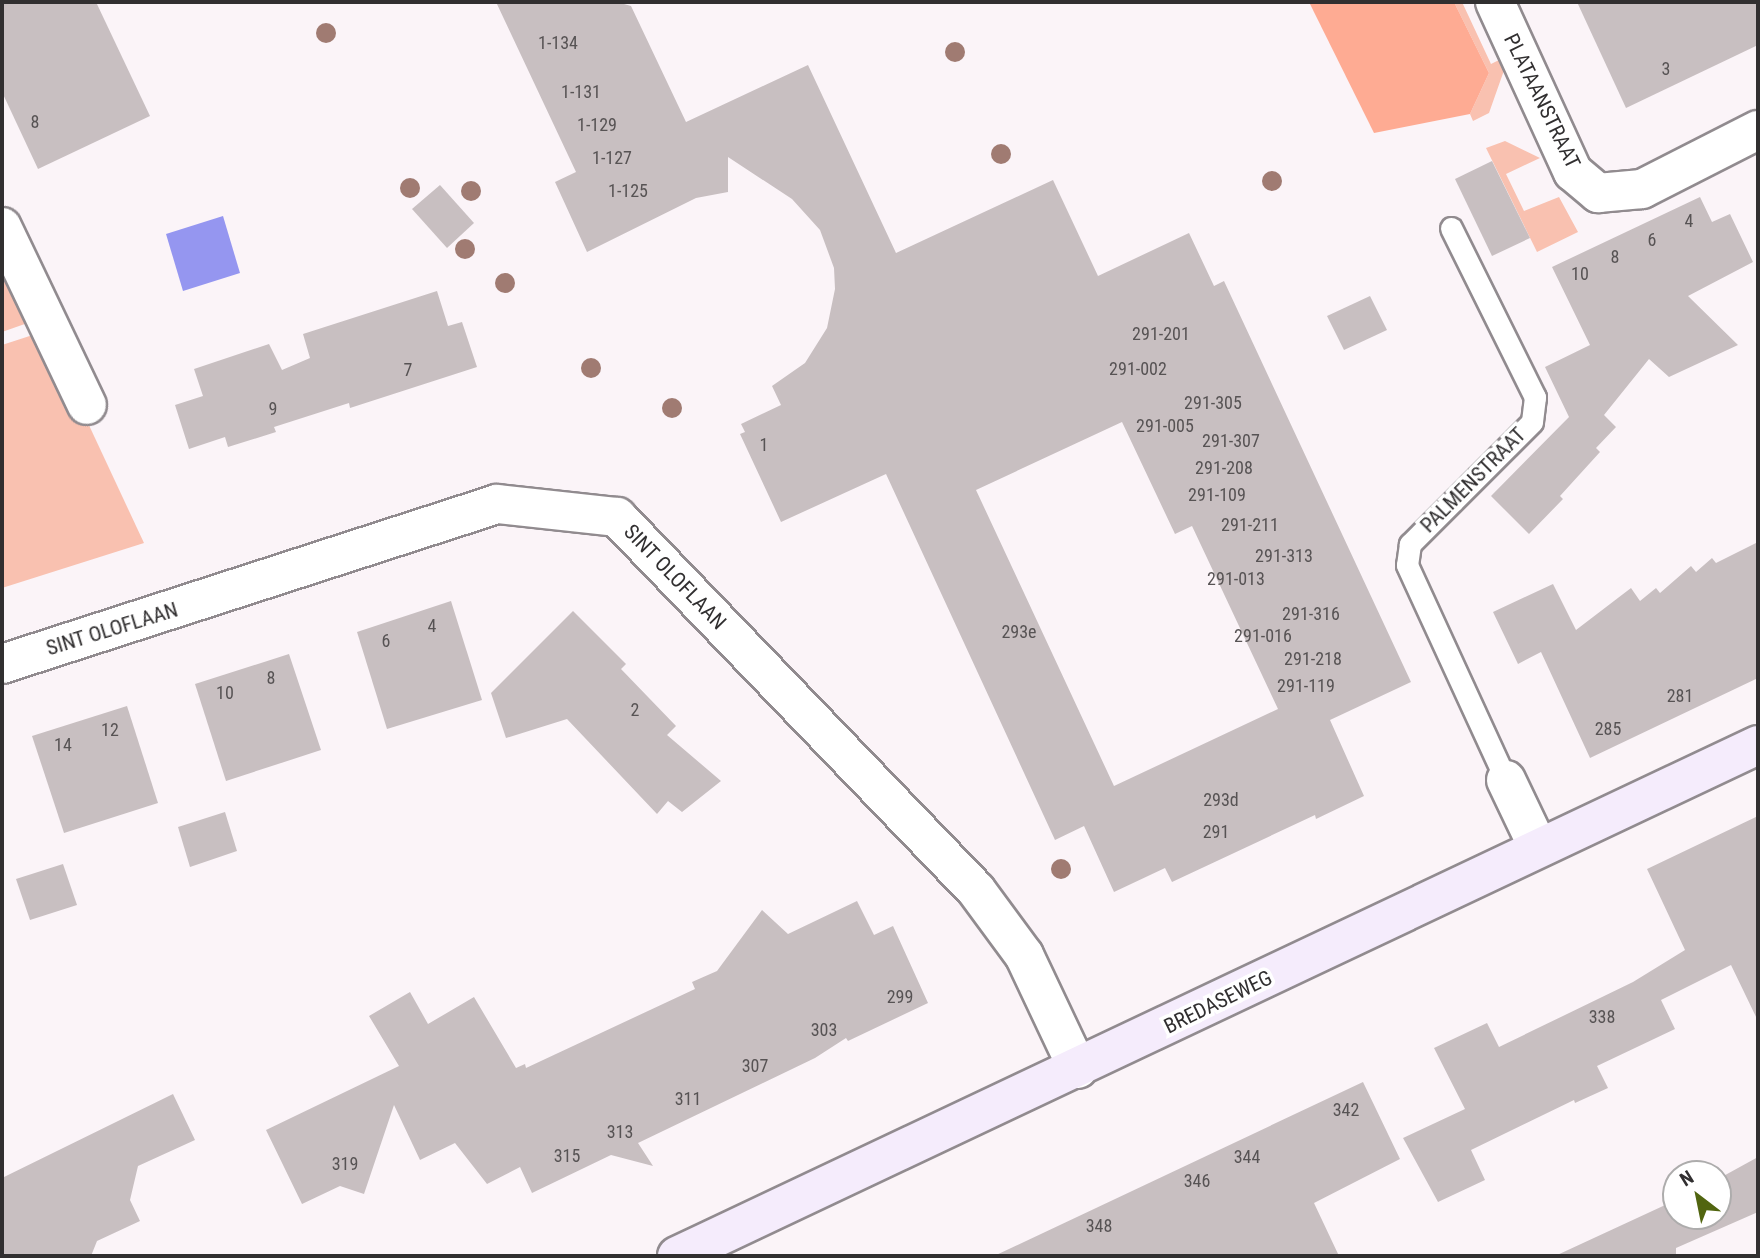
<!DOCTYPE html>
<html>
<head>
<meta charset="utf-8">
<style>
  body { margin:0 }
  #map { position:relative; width:1760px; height:1258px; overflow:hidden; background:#fbf4f8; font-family:"Roboto Condensed",sans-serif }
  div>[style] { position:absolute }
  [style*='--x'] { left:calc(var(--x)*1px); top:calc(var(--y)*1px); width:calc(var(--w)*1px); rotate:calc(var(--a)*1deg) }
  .green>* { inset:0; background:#f9c1b0 }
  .forest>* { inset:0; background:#feab93 }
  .water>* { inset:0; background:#9596f0 }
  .building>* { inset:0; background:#c8bfc1 }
  .roads { filter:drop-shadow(2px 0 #918b8f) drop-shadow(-2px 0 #918b8f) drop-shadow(0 2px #918b8f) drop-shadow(0 -2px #918b8f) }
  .lane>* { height:21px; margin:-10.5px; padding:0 10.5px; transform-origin:10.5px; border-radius:10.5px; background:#fff }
  .street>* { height:38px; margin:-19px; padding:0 19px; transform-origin:19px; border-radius:19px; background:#fff }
  .secondary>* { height:38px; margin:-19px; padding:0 19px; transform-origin:19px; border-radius:19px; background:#f5ecfc }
  .trees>* { width:20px; height:20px; margin:-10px; border-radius:50%; background:#a07b72 }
  span { translate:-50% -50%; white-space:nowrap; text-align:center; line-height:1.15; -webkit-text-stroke:7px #fff; paint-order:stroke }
  .number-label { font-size:18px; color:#575354 }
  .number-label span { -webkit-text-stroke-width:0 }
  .street-label { font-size:21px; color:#312f30 }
  .frame { position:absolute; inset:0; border:4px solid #312f30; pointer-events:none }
  .north { position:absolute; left:1662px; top:1160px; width:70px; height:70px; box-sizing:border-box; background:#fff; border:2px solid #adacac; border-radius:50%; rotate:328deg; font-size:19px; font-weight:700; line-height:28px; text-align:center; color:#312f30 }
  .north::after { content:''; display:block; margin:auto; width:24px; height:32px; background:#516510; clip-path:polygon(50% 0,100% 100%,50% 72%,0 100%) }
</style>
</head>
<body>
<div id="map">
  <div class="green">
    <i style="clip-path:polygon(1454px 2px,1462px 2px,1491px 64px,1507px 56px,1508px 59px,1489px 113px,1473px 121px,1470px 114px,1489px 73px)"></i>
    <i style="clip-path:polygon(1505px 141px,1540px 158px,1506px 174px,1524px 211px,1559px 197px,1578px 232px,1537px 252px,1486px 148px)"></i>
    <i style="clip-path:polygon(2px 255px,39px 319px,2px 332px)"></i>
    <i style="clip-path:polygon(45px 331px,144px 543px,2px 588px,2px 345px)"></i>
  </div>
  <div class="forest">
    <i style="clip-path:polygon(1309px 2px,1454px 2px,1489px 73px,1470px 114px,1374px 133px)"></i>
  </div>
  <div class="water">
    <i style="clip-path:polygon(223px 216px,240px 273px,183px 291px,166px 234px)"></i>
  </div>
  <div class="building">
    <i style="clip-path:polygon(2px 2px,96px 2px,150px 116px,38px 169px,2px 92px)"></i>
    <i style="clip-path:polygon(evenodd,496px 2px,617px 2px,631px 6px,686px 122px,808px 65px,896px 253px,1053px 180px,1098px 276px,1189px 233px,1214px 286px,1224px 281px,1411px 682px,1330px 720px,1364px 796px,1316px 819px,1315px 815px,1172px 882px,1165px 868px,1114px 892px,1084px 826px,1055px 840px,886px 474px,781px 522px,740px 434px,745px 432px,741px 424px,781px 405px,772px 386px,805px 363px,827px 328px,835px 289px,834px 268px,820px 230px,792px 199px,728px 157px,728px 192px,696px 198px,587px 252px,555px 182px,576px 172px,496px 2px,1122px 422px,1175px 534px,1192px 526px,1278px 709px,1114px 786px,976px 490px,1122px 422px)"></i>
    <i style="clip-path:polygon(1577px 2px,1758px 2px,1758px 45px,1626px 108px)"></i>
    <i style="clip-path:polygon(1492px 161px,1530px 238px,1492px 256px,1455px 179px)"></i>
    <i style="clip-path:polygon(440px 185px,474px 223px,447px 248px,412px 209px)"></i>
    <i style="clip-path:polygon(1700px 197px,1712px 222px,1730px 214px,1753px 262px,1688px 296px,1738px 345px,1669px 377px,1649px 359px,1604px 415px,1616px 427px,1596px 448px,1600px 452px,1560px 496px,1563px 499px,1529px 534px,1491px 496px,1569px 417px,1545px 367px,1590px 345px,1552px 267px)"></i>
    <i style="clip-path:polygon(437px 291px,448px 326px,462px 322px,477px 367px,350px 408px,349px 403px,274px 427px,276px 432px,228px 447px,225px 437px,189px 449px,175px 405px,203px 396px,194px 369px,269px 344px,282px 370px,310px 358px,303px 334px)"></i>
    <i style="clip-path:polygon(1370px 296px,1387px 330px,1344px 350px,1327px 316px)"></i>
    <i style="clip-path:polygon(1758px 542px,1758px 678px,1590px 758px,1541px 652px,1518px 664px,1493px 612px,1553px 584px,1576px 630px,1631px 588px,1640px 601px,1656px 588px,1660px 593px,1691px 566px,1696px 572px,1712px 558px,1716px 563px)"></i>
    <i style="clip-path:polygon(451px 601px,482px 700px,387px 729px,357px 632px)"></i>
    <i style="clip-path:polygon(573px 611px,626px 664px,621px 669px,676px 726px,667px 735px,721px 781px,682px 812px,668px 801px,657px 814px,567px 719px,506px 738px,491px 693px)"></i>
    <i style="clip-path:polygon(289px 654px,321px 750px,226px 781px,195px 684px)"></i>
    <i style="clip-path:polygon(127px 706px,158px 803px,64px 833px,32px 736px)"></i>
    <i style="clip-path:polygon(225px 812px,237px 851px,190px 867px,178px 827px)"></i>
    <i style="clip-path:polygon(1758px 816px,1758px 1021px,1731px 965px,1661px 1000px,1675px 1029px,1597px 1066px,1608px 1088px,1575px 1103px,1574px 1100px,1471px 1150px,1485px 1180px,1438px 1202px,1403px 1138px,1465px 1109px,1434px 1048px,1487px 1023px,1499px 1047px,1633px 982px,1685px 950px,1647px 869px)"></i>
    <i style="clip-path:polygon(63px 864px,77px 905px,30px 920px,16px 879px)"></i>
    <i style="clip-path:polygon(857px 901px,874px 935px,893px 926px,928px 1003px,848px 1041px,846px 1038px,815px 1058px,638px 1143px,653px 1166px,611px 1155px,532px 1193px,520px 1167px,487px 1184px,455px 1143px,420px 1160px,394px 1105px,364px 1194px,340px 1186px,302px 1204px,266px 1130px,399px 1066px,369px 1016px,410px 992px,428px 1024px,474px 997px,516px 1068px,525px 1064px,526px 1068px,695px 989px,692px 982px,717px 971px,762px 910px,788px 934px)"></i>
    <i style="clip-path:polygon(1363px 1082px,1400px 1159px,1314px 1203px,1339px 1256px,994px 1256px)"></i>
    <i style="clip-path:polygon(173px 1094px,195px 1140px,138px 1166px,130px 1200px,140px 1221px,97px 1241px,91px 1256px,2px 1256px,2px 1178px)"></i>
    <i style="clip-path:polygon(1758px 1157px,1758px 1212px,1676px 1248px,1676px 1256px,1555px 1256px,1676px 1200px,1676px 1216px,1718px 1216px,1718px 1179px)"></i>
  </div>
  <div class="roads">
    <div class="lane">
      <i style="--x:1451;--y:228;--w:189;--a:63.6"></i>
      <i style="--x:1535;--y:397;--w:25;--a:97"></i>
      <i style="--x:1532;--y:422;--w:173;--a:135"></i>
      <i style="--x:1410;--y:544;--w:21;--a:98"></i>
      <i style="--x:1407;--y:565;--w:237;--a:65.3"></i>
    </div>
    <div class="street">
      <i style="--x:1495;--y:2;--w:187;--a:65.4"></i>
      <i style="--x:1573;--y:172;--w:33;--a:40"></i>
      <i style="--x:1598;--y:193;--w:44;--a:-5.2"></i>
      <i style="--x:1642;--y:189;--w:130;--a:-27"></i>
      <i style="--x:2;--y:227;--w:197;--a:64.5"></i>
      <i style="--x:2;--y:664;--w:520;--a:-17.91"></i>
      <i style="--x:497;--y:504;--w:121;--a:6.2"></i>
      <i style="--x:617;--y:517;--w:518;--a:46.1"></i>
      <i style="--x:976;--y:890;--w:81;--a:53.6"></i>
      <i style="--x:1024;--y:955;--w:126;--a:64.7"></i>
      <i style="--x:1506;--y:780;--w:74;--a:64.5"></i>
    </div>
    <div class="secondary">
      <i style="--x:677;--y:1256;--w:1196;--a:-25.3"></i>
    </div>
  </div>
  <div class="trees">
    <i style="left:326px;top:33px"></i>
    <i style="left:955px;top:52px"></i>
    <i style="left:1001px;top:154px"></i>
    <i style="left:1272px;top:181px"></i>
    <i style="left:410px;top:188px"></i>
    <i style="left:471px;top:191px"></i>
    <i style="left:465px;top:249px"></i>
    <i style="left:505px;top:283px"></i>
    <i style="left:591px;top:368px"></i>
    <i style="left:672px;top:408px"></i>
    <i style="left:1061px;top:869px"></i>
  </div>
  <div class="number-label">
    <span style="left:558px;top:43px">1-134</span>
    <span style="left:1666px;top:69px">3</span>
    <span style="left:581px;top:92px">1-131</span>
    <span style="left:35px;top:122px">8</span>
    <span style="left:597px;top:125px">1-129</span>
    <span style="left:612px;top:158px">1-127</span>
    <span style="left:628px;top:191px">1-125</span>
    <span style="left:1689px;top:221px">4</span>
    <span style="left:1652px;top:240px">6</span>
    <span style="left:1615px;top:257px">8</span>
    <span style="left:1580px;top:274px">10</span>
    <span style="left:1161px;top:334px">291-201</span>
    <span style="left:1138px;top:369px">291-002</span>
    <span style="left:408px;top:370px">7</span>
    <span style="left:1213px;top:403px">291-305</span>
    <span style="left:273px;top:409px">9</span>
    <span style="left:1165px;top:426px">291-005</span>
    <span style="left:1231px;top:441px">291-307</span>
    <span style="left:764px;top:445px">1</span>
    <span style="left:1224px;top:468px">291-208</span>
    <span style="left:1217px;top:495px">291-109</span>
    <span style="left:1250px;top:525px">291-211</span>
    <span style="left:1284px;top:556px">291-313</span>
    <span style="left:1236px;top:579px">291-013</span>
    <span style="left:1311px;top:614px">291-316</span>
    <span style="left:432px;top:626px">4</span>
    <span style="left:1019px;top:632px">293e</span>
    <span style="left:1263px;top:636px">291-016</span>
    <span style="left:386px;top:641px">6</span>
    <span style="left:1313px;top:659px">291-218</span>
    <span style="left:271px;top:678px">8</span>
    <span style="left:1306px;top:686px">291-119</span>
    <span style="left:225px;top:693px">10</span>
    <span style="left:1680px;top:696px">281</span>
    <span style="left:635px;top:710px">2</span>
    <span style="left:1608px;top:729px">285</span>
    <span style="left:110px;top:730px">12</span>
    <span style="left:63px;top:745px">14</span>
    <span style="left:1221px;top:800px">293d</span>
    <span style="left:1216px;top:832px">291</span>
    <span style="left:900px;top:997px">299</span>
    <span style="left:1602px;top:1017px">338</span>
    <span style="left:824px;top:1030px">303</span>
    <span style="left:755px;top:1066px">307</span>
    <span style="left:688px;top:1099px">311</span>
    <span style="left:1346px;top:1110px">342</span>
    <span style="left:620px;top:1132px">313</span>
    <span style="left:567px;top:1156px">315</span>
    <span style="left:1247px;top:1157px">344</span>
    <span style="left:345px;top:1164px">319</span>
    <span style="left:1197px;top:1181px">346</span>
    <span style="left:1099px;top:1226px">348</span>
  </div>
  <div class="street-label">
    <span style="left:1542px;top:101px;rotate:64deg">PLATAANSTRAAT</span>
    <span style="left:1473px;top:480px;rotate:-45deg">PALMENSTRAAT</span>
    <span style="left:675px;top:577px;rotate:46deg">SINT OLOFLAAN</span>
    <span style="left:112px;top:629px;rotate:-17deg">SINT OLOFLAAN</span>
    <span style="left:1218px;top:1002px;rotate:-26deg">BREDASEWEG</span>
  </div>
  <div class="frame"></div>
  <div class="north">N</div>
</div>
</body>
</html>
